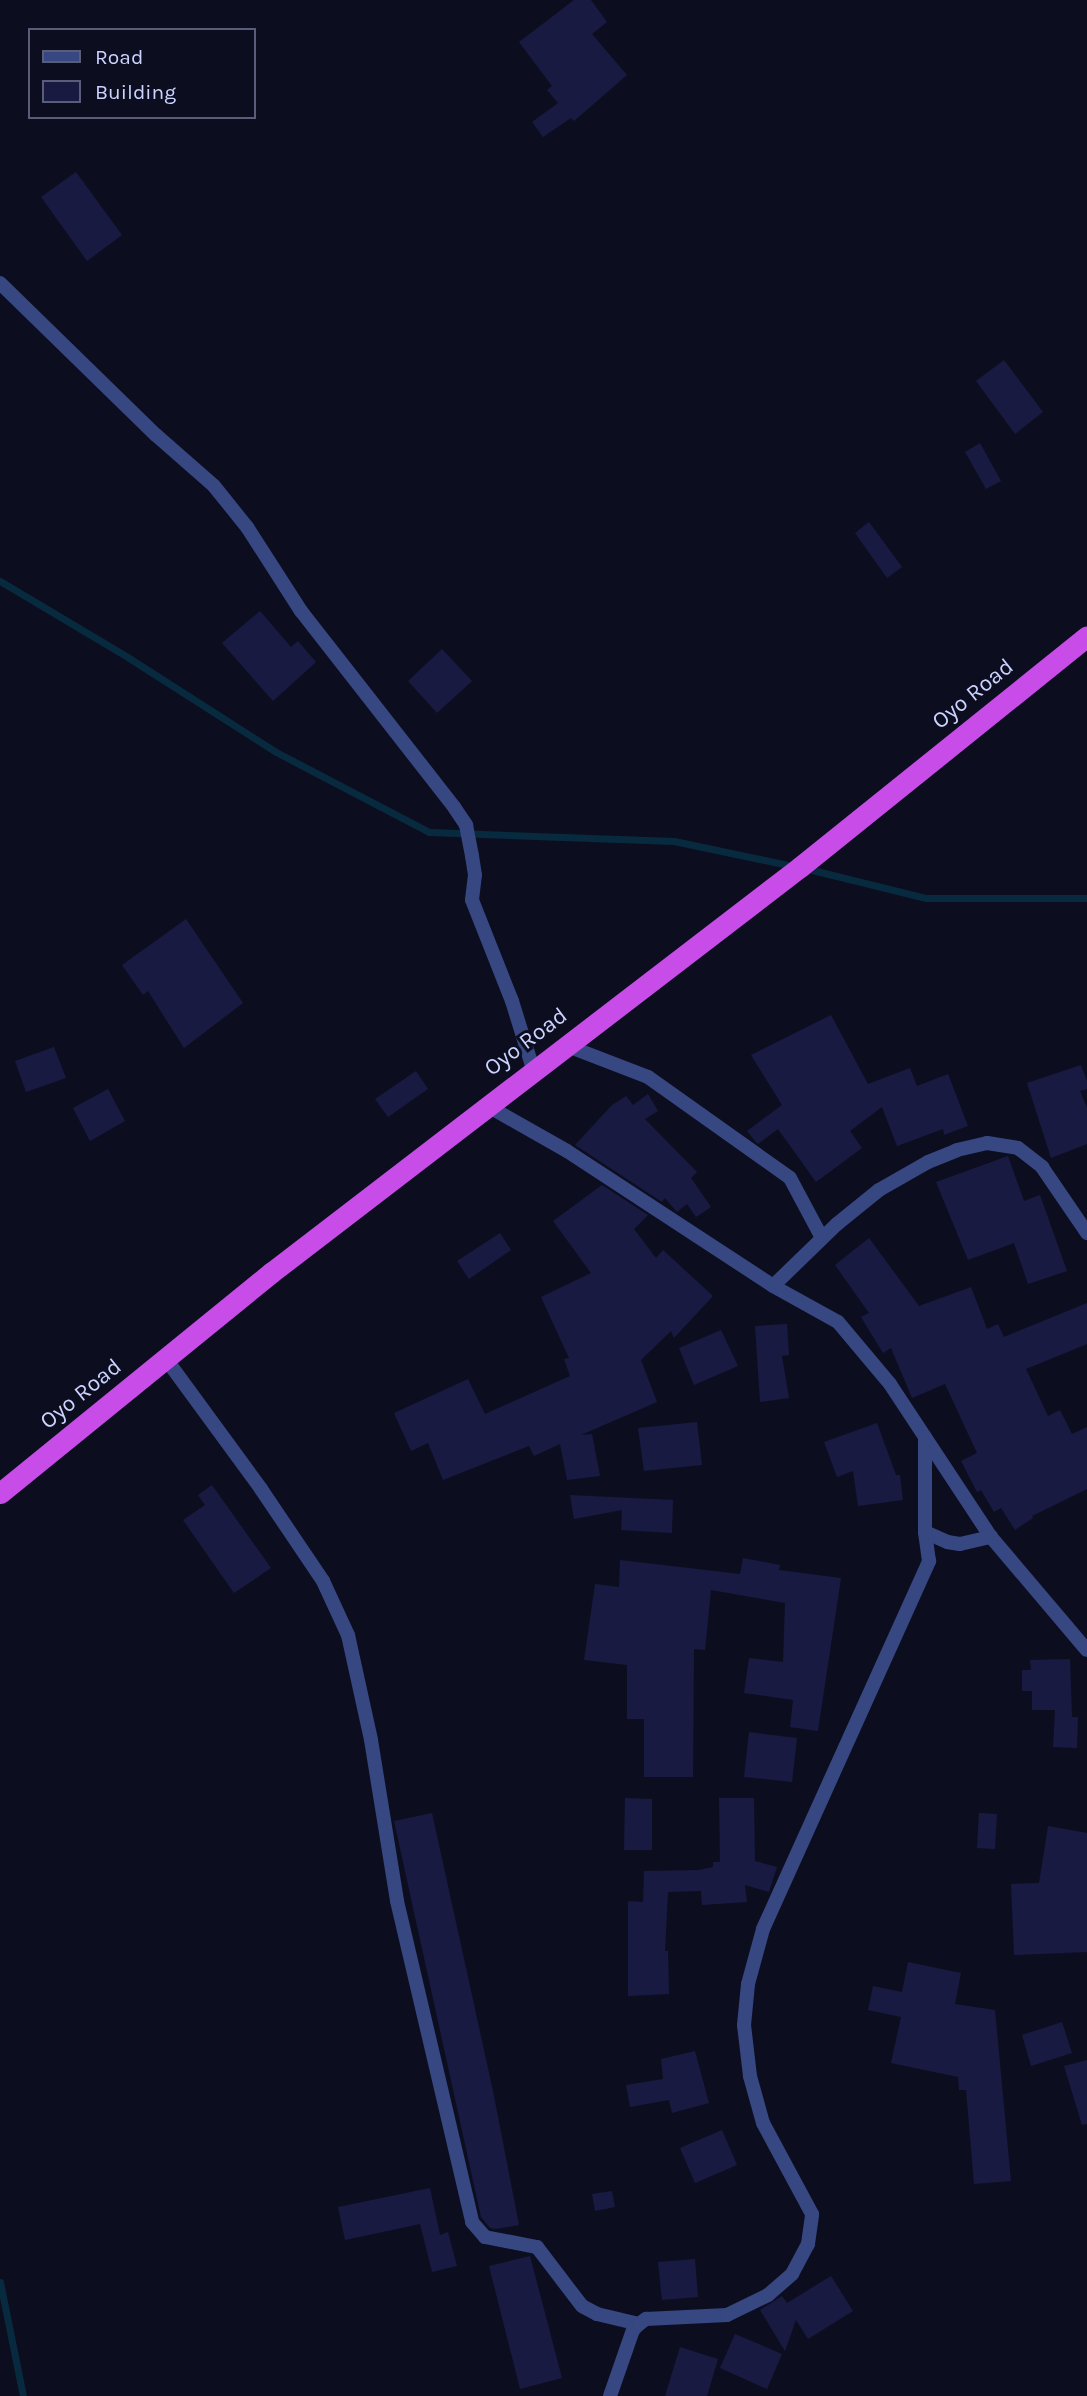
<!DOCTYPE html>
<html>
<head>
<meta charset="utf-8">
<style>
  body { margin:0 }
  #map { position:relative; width:1087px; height:2396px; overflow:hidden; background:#0c0e20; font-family:Karla,sans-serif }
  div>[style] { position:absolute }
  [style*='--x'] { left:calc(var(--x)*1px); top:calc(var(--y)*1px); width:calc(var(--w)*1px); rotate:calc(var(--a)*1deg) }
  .stream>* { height:7px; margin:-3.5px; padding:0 3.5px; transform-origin:3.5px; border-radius:3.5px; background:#082a3e }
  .building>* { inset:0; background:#181a42 }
  .minor>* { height:14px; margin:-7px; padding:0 7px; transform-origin:7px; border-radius:7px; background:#364781 }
  .trunk>* { height:21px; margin:-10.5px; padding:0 10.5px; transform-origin:10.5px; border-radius:10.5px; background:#c84de8 }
  span { translate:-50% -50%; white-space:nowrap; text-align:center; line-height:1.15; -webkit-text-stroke:6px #0c0e20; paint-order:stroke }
  .street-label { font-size:23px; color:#ccd3ff }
  .legend { position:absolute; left:28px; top:28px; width:228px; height:91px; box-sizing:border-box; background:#0c0e20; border:2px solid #595d79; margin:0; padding:9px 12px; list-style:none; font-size:21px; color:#ccd3ff }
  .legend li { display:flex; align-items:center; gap:14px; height:35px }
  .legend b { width:35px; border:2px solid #595d79 }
</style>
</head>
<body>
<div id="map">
  <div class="stream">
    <i style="--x:0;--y:581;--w:150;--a:30.8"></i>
    <i style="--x:129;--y:658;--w:174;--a:32.6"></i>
    <i style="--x:276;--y:752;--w:173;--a:27.6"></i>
    <i style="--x:429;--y:832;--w:245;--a:2.1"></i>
    <i style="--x:674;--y:841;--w:122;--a:11.9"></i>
    <i style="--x:804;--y:868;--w:126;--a:13.8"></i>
    <i style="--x:926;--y:898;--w:161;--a:0"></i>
    <i style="--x:0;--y:2282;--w:116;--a:78.6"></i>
  </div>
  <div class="building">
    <i style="clip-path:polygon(574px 0,591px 0,607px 22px,592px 34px,627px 75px,574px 121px,571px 118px,543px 137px,532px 122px,558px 103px,547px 90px,552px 86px,519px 42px)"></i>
    <i style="clip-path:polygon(76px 172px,122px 235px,87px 261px,41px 197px)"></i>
    <i style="clip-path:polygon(1004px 360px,1043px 412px,1015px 434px,976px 381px)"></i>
    <i style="clip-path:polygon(980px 443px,1001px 481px,986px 489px,965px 452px)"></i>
    <i style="clip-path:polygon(869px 522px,902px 567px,887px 578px,855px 533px)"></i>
    <i style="clip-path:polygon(260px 611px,291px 647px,298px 641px,316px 662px,273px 701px,222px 643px)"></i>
    <i style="clip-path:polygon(442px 649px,472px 681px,437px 713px,408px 681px)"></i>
    <i style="clip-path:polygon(186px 919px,243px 1003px,184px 1048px,148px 991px,143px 995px,122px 965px)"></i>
    <i style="clip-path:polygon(831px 1015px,868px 1084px,910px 1068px,917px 1086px,948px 1074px,968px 1126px,944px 1135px,943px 1129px,897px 1146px,882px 1107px,850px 1131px,862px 1148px,816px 1182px,778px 1129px,758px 1144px,755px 1141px,747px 1131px,782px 1105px,751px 1055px)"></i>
    <i style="clip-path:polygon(54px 1047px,66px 1078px,26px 1092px,15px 1061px)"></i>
    <i style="clip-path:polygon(1081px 1065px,1087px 1081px,1087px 1089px,1080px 1091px,1087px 1108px,1087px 1144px,1051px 1158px,1027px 1083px)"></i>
    <i style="clip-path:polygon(416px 1071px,428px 1089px,388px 1117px,375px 1099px)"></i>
    <i style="clip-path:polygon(108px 1089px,125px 1121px,90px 1141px,73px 1108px)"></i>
    <i style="clip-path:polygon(648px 1094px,658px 1111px,645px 1119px,697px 1172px,691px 1178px,711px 1207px,696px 1217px,687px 1204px,677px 1212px,665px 1198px,662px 1202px,575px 1145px,612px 1105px,626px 1096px,633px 1105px)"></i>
    <i style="clip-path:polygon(1008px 1156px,1024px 1201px,1040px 1195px,1067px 1271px,1028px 1284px,1014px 1243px,968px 1260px,936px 1182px)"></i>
    <i style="clip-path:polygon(602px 1185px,648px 1215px,634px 1229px,656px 1258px,663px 1250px,713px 1296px,674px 1338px,671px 1331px,641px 1360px,657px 1402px,581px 1435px,592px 1434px,600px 1476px,567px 1480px,560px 1444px,534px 1456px,529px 1446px,443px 1480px,428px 1443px,411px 1451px,394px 1413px,468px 1379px,485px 1414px,570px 1376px,564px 1359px,569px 1358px,541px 1297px,591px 1273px,553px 1221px)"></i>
    <i style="clip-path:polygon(500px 1233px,511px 1250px,469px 1279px,457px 1261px)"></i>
    <i style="clip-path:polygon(869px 1238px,919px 1306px,971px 1287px,987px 1329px,998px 1324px,1004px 1337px,1087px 1303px,1087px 1344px,1026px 1369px,1048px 1416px,1060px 1410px,1072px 1434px,1087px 1427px,1087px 1489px,1032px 1516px,1033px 1518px,1015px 1530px,1001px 1508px,994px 1512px,981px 1490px,977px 1492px,961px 1461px,977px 1453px,945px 1384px,912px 1398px,891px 1348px,883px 1353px,861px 1317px,869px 1313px,835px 1265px)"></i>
    <i style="clip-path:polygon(787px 1324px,789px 1355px,782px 1356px,789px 1398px,760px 1402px,755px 1326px)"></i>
    <i style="clip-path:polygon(721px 1330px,738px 1366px,694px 1385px,679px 1348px)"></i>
    <i style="clip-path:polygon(697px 1422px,702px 1465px,644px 1471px,638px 1428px)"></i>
    <i style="clip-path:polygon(877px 1423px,896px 1475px,900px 1475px,903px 1500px,858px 1506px,853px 1471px,837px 1477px,824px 1442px)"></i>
    <i style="clip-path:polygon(212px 1485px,271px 1568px,234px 1593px,183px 1520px,205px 1505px,198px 1495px)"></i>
    <i style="clip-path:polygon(570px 1495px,673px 1500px,672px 1533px,621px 1530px,622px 1510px,574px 1519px)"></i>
    <i style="clip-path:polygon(743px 1558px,780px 1565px,779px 1570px,841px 1578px,818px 1731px,790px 1727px,793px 1700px,744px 1693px,749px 1658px,783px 1662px,785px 1603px,711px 1590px,705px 1650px,694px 1649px,693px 1777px,644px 1777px,644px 1719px,627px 1719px,627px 1665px,584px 1660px,595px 1584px,619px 1587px,620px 1560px,740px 1574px)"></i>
    <i style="clip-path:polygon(1070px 1659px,1072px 1717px,1078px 1717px,1077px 1748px,1053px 1747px,1055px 1710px,1032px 1710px,1032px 1691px,1022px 1691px,1022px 1670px,1031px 1670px,1030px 1660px)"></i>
    <i style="clip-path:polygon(749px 1732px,797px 1738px,792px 1782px,744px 1777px)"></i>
    <i style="clip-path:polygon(625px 1798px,652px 1799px,652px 1850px,624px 1850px)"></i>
    <i style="clip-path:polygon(719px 1798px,754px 1798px,755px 1861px,777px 1867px,769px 1892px,745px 1885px,747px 1902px,702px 1905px,701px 1891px,668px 1892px,665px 1951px,668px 1951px,669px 1994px,628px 1996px,628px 1901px,643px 1902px,644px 1871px,699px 1870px,713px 1867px,713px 1862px,720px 1862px)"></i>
    <i style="clip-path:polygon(432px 1813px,493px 2091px,519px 2225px,496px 2229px,490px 2228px,481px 2217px,394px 1821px)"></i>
    <i style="clip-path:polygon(979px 1813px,997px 1814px,995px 1849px,977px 1848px)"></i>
    <i style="clip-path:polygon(1048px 1826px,1087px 1833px,1087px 1952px,1014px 1955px,1011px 1884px,1039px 1883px)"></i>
    <i style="clip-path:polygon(908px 1962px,961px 1973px,955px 2004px,995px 2010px,1011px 2181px,974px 2184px,966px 2090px,959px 2090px,958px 2077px,891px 2063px,901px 2017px,868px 2010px,873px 1986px,902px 1992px)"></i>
    <i style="clip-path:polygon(1062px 2022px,1072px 2053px,1031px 2066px,1022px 2035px)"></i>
    <i style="clip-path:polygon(695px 2051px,709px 2103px,672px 2113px,669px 2100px,630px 2107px,626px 2085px,663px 2079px,661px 2059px)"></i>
    <i style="clip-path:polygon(1087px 2060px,1087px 2124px,1082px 2125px,1064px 2066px)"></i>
    <i style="clip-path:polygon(722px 2130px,737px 2165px,695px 2183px,680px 2148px)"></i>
    <i style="clip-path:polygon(430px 2188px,440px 2235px,448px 2232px,457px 2266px,432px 2272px,420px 2224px,345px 2240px,338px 2207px)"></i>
    <i style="clip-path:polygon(612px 2191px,615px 2207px,595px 2211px,592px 2194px)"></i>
    <i style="clip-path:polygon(530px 2256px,562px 2378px,520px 2389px,489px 2266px)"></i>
    <i style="clip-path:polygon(695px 2259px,698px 2297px,662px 2300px,658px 2262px)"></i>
    <i style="clip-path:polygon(831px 2276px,853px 2311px,808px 2339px,796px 2320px,785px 2351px,760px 2310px,782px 2296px,787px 2303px)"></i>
    <i style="clip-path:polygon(735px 2334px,782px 2354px,767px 2389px,720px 2368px)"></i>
    <i style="clip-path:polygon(680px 2347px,718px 2359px,707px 2396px,665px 2396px)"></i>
  </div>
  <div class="minor">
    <i style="--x:0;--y:283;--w:218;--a:44.3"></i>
    <i style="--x:156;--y:435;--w:77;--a:41.3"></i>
    <i style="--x:214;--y:486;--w:53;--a:51.2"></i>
    <i style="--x:247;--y:527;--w:100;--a:57.3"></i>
    <i style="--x:301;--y:611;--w:249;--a:52"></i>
    <i style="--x:454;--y:807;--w:22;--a:56"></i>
    <i style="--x:466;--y:825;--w:32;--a:79"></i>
    <i style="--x:472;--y:856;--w:19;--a:81"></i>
    <i style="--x:475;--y:875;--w:25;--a:97"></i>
    <i style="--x:472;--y:900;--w:109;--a:68.4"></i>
    <i style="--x:512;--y:1001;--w:71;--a:72.8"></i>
    <i style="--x:565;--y:1045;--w:89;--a:21.1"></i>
    <i style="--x:648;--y:1077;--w:174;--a:35.4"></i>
    <i style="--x:790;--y:1178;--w:68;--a:61.9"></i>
    <i style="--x:486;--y:1105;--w:93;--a:29.6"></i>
    <i style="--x:567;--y:1151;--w:246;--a:33.2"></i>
    <i style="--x:773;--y:1286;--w:74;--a:29"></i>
    <i style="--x:838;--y:1322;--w:81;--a:50"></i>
    <i style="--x:890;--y:1384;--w:183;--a:56.6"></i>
    <i style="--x:991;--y:1537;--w:148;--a:49.7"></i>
    <i style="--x:773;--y:1286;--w:89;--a:-44.1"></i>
    <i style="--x:837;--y:1224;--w:54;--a:-39"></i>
    <i style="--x:879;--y:1190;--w:56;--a:-29.7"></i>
    <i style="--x:928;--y:1162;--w:31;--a:-22"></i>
    <i style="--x:957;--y:1150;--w:31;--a:-13"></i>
    <i style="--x:987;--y:1143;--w:31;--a:9"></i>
    <i style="--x:1018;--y:1148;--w:31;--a:38"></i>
    <i style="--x:1042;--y:1167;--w:80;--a:55.7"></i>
    <i style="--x:166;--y:1359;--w:161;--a:53.8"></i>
    <i style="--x:261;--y:1489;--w:111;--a:56"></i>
    <i style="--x:323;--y:1581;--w:60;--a:65.2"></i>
    <i style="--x:348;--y:1635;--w:107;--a:77.6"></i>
    <i style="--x:371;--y:1740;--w:163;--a:80.8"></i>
    <i style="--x:397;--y:1901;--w:330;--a:76.8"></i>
    <i style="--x:472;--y:2222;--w:20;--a:49"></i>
    <i style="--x:485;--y:2237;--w:53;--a:10.9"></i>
    <i style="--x:537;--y:2247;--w:74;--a:52.7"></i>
    <i style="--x:582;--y:2306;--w:17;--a:28"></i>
    <i style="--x:597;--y:2314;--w:43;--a:13.4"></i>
    <i style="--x:925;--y:1532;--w:24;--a:24"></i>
    <i style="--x:947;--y:1542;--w:13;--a:9"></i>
    <i style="--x:960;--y:1544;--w:32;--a:-13"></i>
    <i style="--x:610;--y:2396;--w:70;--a:-70.8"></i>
    <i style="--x:633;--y:2330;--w:8;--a:-45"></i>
    <i style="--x:639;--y:2324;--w:9;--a:-36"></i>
    <i style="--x:646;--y:2319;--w:81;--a:-2.8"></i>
    <i style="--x:727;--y:2315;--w:46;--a:-26"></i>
    <i style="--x:768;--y:2295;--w:32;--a:-41"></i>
    <i style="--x:792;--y:2274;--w:34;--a:-62"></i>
    <i style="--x:808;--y:2244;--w:30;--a:-82"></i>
    <i style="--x:812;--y:2214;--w:103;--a:-118.3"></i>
    <i style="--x:763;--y:2123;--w:49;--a:-105.5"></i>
    <i style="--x:750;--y:2076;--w:51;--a:-96.7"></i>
    <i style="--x:744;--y:2025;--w:41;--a:-84.4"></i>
    <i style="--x:748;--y:1984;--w:57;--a:-74.7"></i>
    <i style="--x:763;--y:1929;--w:404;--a:-65.7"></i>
    <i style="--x:929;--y:1561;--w:29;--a:-98"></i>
    <i style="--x:925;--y:1532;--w:95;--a:-90"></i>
  </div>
  <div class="trunk">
    <i style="--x:0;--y:1493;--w:350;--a:-39.1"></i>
    <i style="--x:272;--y:1272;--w:665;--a:-37.49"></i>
    <i style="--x:800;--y:867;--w:368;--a:-38.8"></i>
  </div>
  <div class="street-label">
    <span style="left:973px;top:694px;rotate:-39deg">Oyo Road</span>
    <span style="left:526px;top:1042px;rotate:-37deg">Oyo Road</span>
    <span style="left:81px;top:1394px;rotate:-39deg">Oyo Road</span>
  </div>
  <ul class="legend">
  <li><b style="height:9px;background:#364781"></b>Road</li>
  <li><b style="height:19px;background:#181a42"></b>Building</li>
  </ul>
</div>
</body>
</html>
